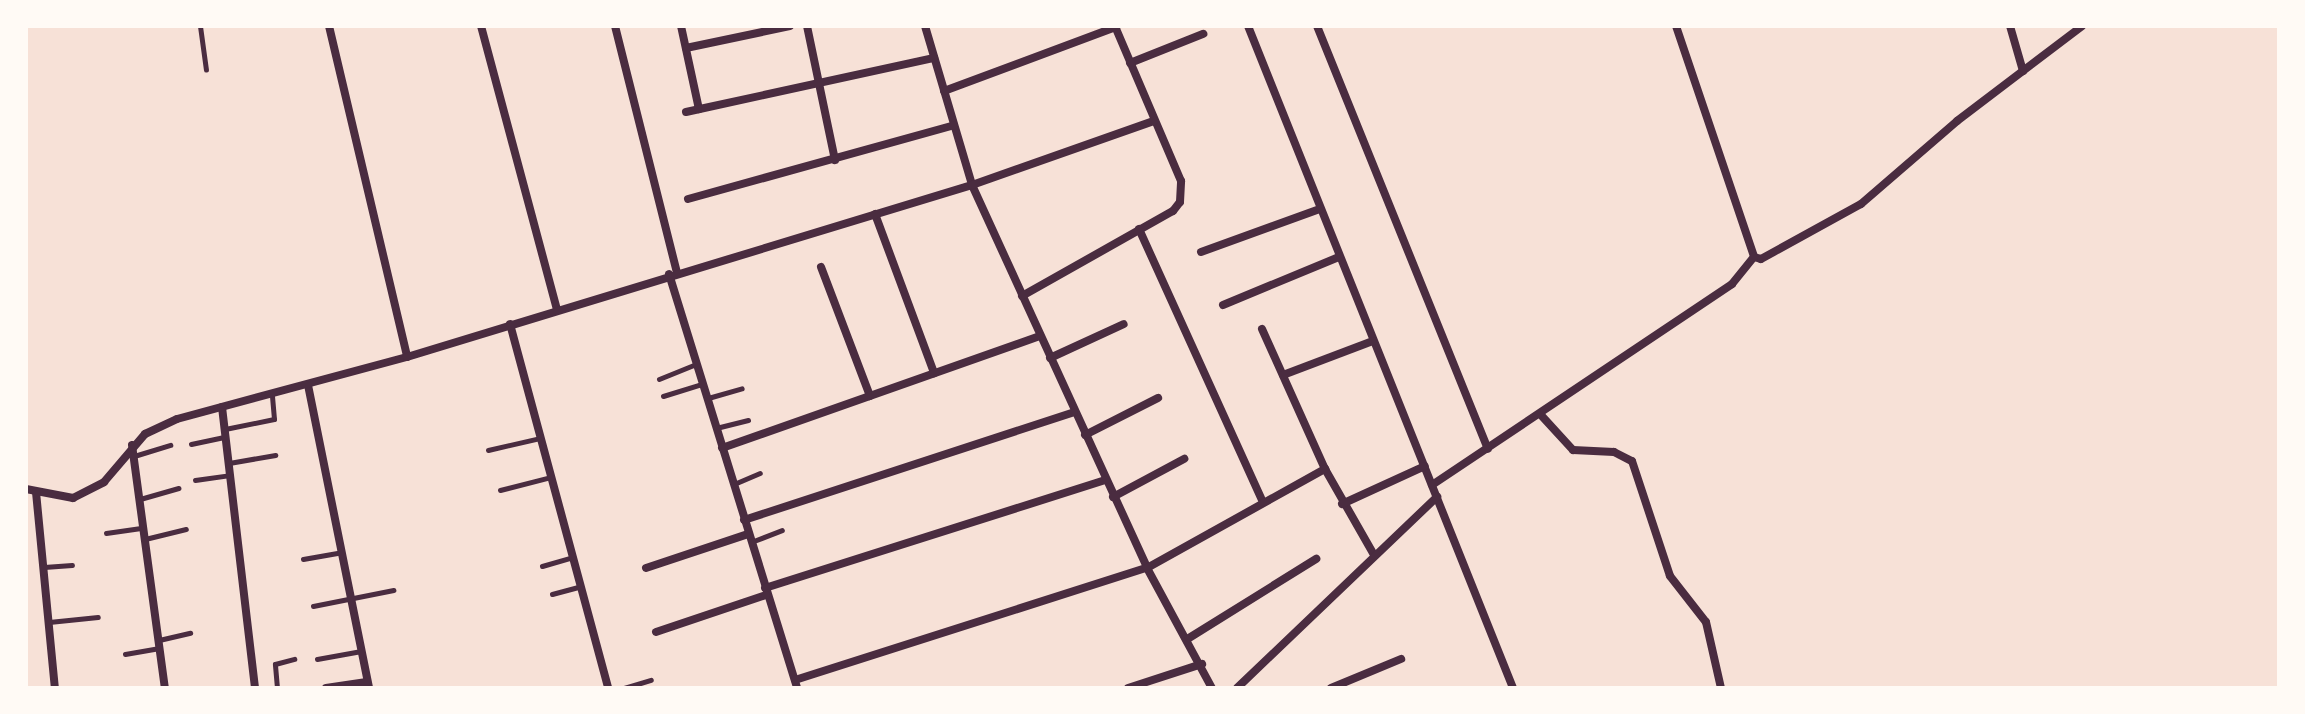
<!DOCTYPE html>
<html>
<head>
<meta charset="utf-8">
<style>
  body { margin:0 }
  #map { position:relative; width:2305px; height:714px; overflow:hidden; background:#f7e1d7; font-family:"Sofia Sans Condensed",sans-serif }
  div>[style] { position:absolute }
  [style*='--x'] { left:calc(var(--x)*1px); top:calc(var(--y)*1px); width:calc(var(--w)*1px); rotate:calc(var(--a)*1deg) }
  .service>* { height:5px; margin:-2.5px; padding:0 2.5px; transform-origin:2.5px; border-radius:2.5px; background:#4a2c40 }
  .minor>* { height:8px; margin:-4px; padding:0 4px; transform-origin:4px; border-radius:4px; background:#4a2c40 }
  span { translate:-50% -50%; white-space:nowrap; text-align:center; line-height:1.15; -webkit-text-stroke:8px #fffaf5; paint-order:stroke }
  .frame { position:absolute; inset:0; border:28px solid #fffaf5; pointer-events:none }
</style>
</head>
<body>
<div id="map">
  <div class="service">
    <i style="--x:200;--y:26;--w:44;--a:82.2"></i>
    <i style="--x:659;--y:379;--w:40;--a:-22"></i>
    <i style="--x:663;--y:396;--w:41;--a:-17.1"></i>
    <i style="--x:708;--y:398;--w:35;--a:-16"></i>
    <i style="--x:716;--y:428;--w:33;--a:-14"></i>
    <i style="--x:225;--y:429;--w:50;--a:-11.5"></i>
    <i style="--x:274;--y:419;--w:24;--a:-95"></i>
    <i style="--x:191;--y:444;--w:35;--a:-12"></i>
    <i style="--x:488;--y:450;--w:53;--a:-13"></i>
    <i style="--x:134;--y:456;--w:38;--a:-17"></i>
    <i style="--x:229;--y:463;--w:47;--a:-9.9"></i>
    <i style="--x:195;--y:480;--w:35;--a:-8"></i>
    <i style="--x:734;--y:484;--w:28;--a:-23"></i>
    <i style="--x:500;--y:490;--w:53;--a:-14.3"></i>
    <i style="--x:140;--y:499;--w:40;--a:-16"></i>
    <i style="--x:106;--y:533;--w:37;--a:-8"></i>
    <i style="--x:145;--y:539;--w:42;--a:-13.7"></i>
    <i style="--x:751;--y:542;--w:33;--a:-21"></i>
    <i style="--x:303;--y:559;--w:39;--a:-10"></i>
    <i style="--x:542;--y:566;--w:32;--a:-16"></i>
    <i style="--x:44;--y:567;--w:28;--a:-4"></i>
    <i style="--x:552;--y:594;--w:30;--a:-15"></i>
    <i style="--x:313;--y:606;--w:82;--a:-11.3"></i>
    <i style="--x:49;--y:622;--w:49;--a:-5.8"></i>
    <i style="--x:159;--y:640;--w:32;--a:-13"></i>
    <i style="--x:125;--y:654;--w:35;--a:-10"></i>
    <i style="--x:317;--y:659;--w:45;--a:-10.3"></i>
    <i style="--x:277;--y:688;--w:24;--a:-95"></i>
    <i style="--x:275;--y:664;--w:20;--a:-15"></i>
    <i style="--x:624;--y:688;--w:28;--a:-17"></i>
  </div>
  <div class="minor">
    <i style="--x:329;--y:26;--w:340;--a:76.7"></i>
    <i style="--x:481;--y:26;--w:294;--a:75"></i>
    <i style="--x:615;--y:26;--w:254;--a:75.9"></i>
    <i style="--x:681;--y:26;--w:85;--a:77.8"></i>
    <i style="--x:807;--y:26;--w:137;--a:78.2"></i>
    <i style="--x:925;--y:26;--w:166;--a:73.5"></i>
    <i style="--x:972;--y:185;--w:421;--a:65.4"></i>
    <i style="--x:1147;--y:568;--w:136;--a:61.6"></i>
    <i style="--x:1248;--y:26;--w:713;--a:68.18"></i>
    <i style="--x:1317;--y:26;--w:456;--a:68"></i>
    <i style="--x:1676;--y:26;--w:244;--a:71.3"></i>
    <i style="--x:1754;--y:257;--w:7;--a:16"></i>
    <i style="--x:1761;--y:259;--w:114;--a:-28.8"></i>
    <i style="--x:1861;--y:204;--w:127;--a:-40.8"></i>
    <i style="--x:1957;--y:121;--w:157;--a:-37.2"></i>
    <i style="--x:2010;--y:26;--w:47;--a:73.9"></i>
    <i style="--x:686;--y:48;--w:106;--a:-11.9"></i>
    <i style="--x:1130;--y:63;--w:79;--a:-21.7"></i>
    <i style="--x:944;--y:91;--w:184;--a:-20.4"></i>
    <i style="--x:686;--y:112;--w:254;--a:-12.3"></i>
    <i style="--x:688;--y:199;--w:276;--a:-15.5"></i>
    <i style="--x:875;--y:214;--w:170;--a:69.6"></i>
    <i style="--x:1139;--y:229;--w:300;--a:65.6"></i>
    <i style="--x:1201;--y:252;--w:127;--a:-19.9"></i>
    <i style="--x:821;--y:267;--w:138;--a:69.2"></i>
    <i style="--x:669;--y:274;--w:433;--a:72.8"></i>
    <i style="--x:1022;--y:296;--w:173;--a:-29.4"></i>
    <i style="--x:1173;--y:211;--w:11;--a:-52"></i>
    <i style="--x:1180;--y:202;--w:21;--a:-87"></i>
    <i style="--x:1181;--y:181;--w:168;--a:-113.1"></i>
    <i style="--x:1223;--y:305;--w:126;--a:-22.5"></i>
    <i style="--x:510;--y:324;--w:377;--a:74.9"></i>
    <i style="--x:1262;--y:329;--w:154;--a:65.8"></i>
    <i style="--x:1325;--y:469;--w:97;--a:60.3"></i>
    <i style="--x:1050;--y:358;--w:81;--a:-24.7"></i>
    <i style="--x:1283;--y:375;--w:96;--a:-20.7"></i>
    <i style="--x:308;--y:385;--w:309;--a:78.6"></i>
    <i style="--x:222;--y:407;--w:283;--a:83.3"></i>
    <i style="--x:1540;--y:414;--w:49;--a:47.5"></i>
    <i style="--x:1573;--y:450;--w:41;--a:2.8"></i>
    <i style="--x:1614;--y:452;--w:20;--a:27"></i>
    <i style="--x:1632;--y:461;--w:121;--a:71.7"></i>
    <i style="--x:1670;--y:576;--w:58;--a:52"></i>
    <i style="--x:1706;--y:622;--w:68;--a:77.2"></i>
    <i style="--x:1085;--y:435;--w:82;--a:-26.9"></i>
    <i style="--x:132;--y:445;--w:245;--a:82.3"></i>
    <i style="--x:722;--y:448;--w:337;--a:-19.4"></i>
    <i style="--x:1432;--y:485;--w:361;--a:-33.8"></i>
    <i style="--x:1732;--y:284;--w:35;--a:-51"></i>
    <i style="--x:26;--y:489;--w:48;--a:10.8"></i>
    <i style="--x:73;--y:498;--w:35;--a:-27"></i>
    <i style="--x:104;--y:482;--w:63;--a:-49.5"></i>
    <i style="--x:145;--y:434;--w:35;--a:-25"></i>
    <i style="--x:177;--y:419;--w:238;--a:-15.1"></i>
    <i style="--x:407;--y:357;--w:591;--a:-16.93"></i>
    <i style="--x:972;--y:185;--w:193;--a:-19.4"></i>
    <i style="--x:36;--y:492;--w:197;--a:84.5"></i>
    <i style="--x:1113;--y:497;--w:81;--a:-28.2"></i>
    <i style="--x:1342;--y:504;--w:91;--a:-24.6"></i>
    <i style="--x:744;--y:520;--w:347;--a:-18.1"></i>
    <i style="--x:646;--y:568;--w:108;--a:-18.4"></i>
    <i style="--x:765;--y:588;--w:357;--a:-17.6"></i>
    <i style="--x:656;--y:632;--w:116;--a:-18.6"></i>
    <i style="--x:1189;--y:638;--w:150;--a:-31.9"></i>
    <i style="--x:795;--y:680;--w:369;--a:-17.7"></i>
    <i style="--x:1147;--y:568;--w:204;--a:-29.1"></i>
    <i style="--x:326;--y:688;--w:41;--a:-8.3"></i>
    <i style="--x:1128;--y:688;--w:78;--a:-18"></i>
    <i style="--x:1237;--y:688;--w:277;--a:-43.7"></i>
    <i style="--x:1331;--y:688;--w:76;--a:-22.5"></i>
  </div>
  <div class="frame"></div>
</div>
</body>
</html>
